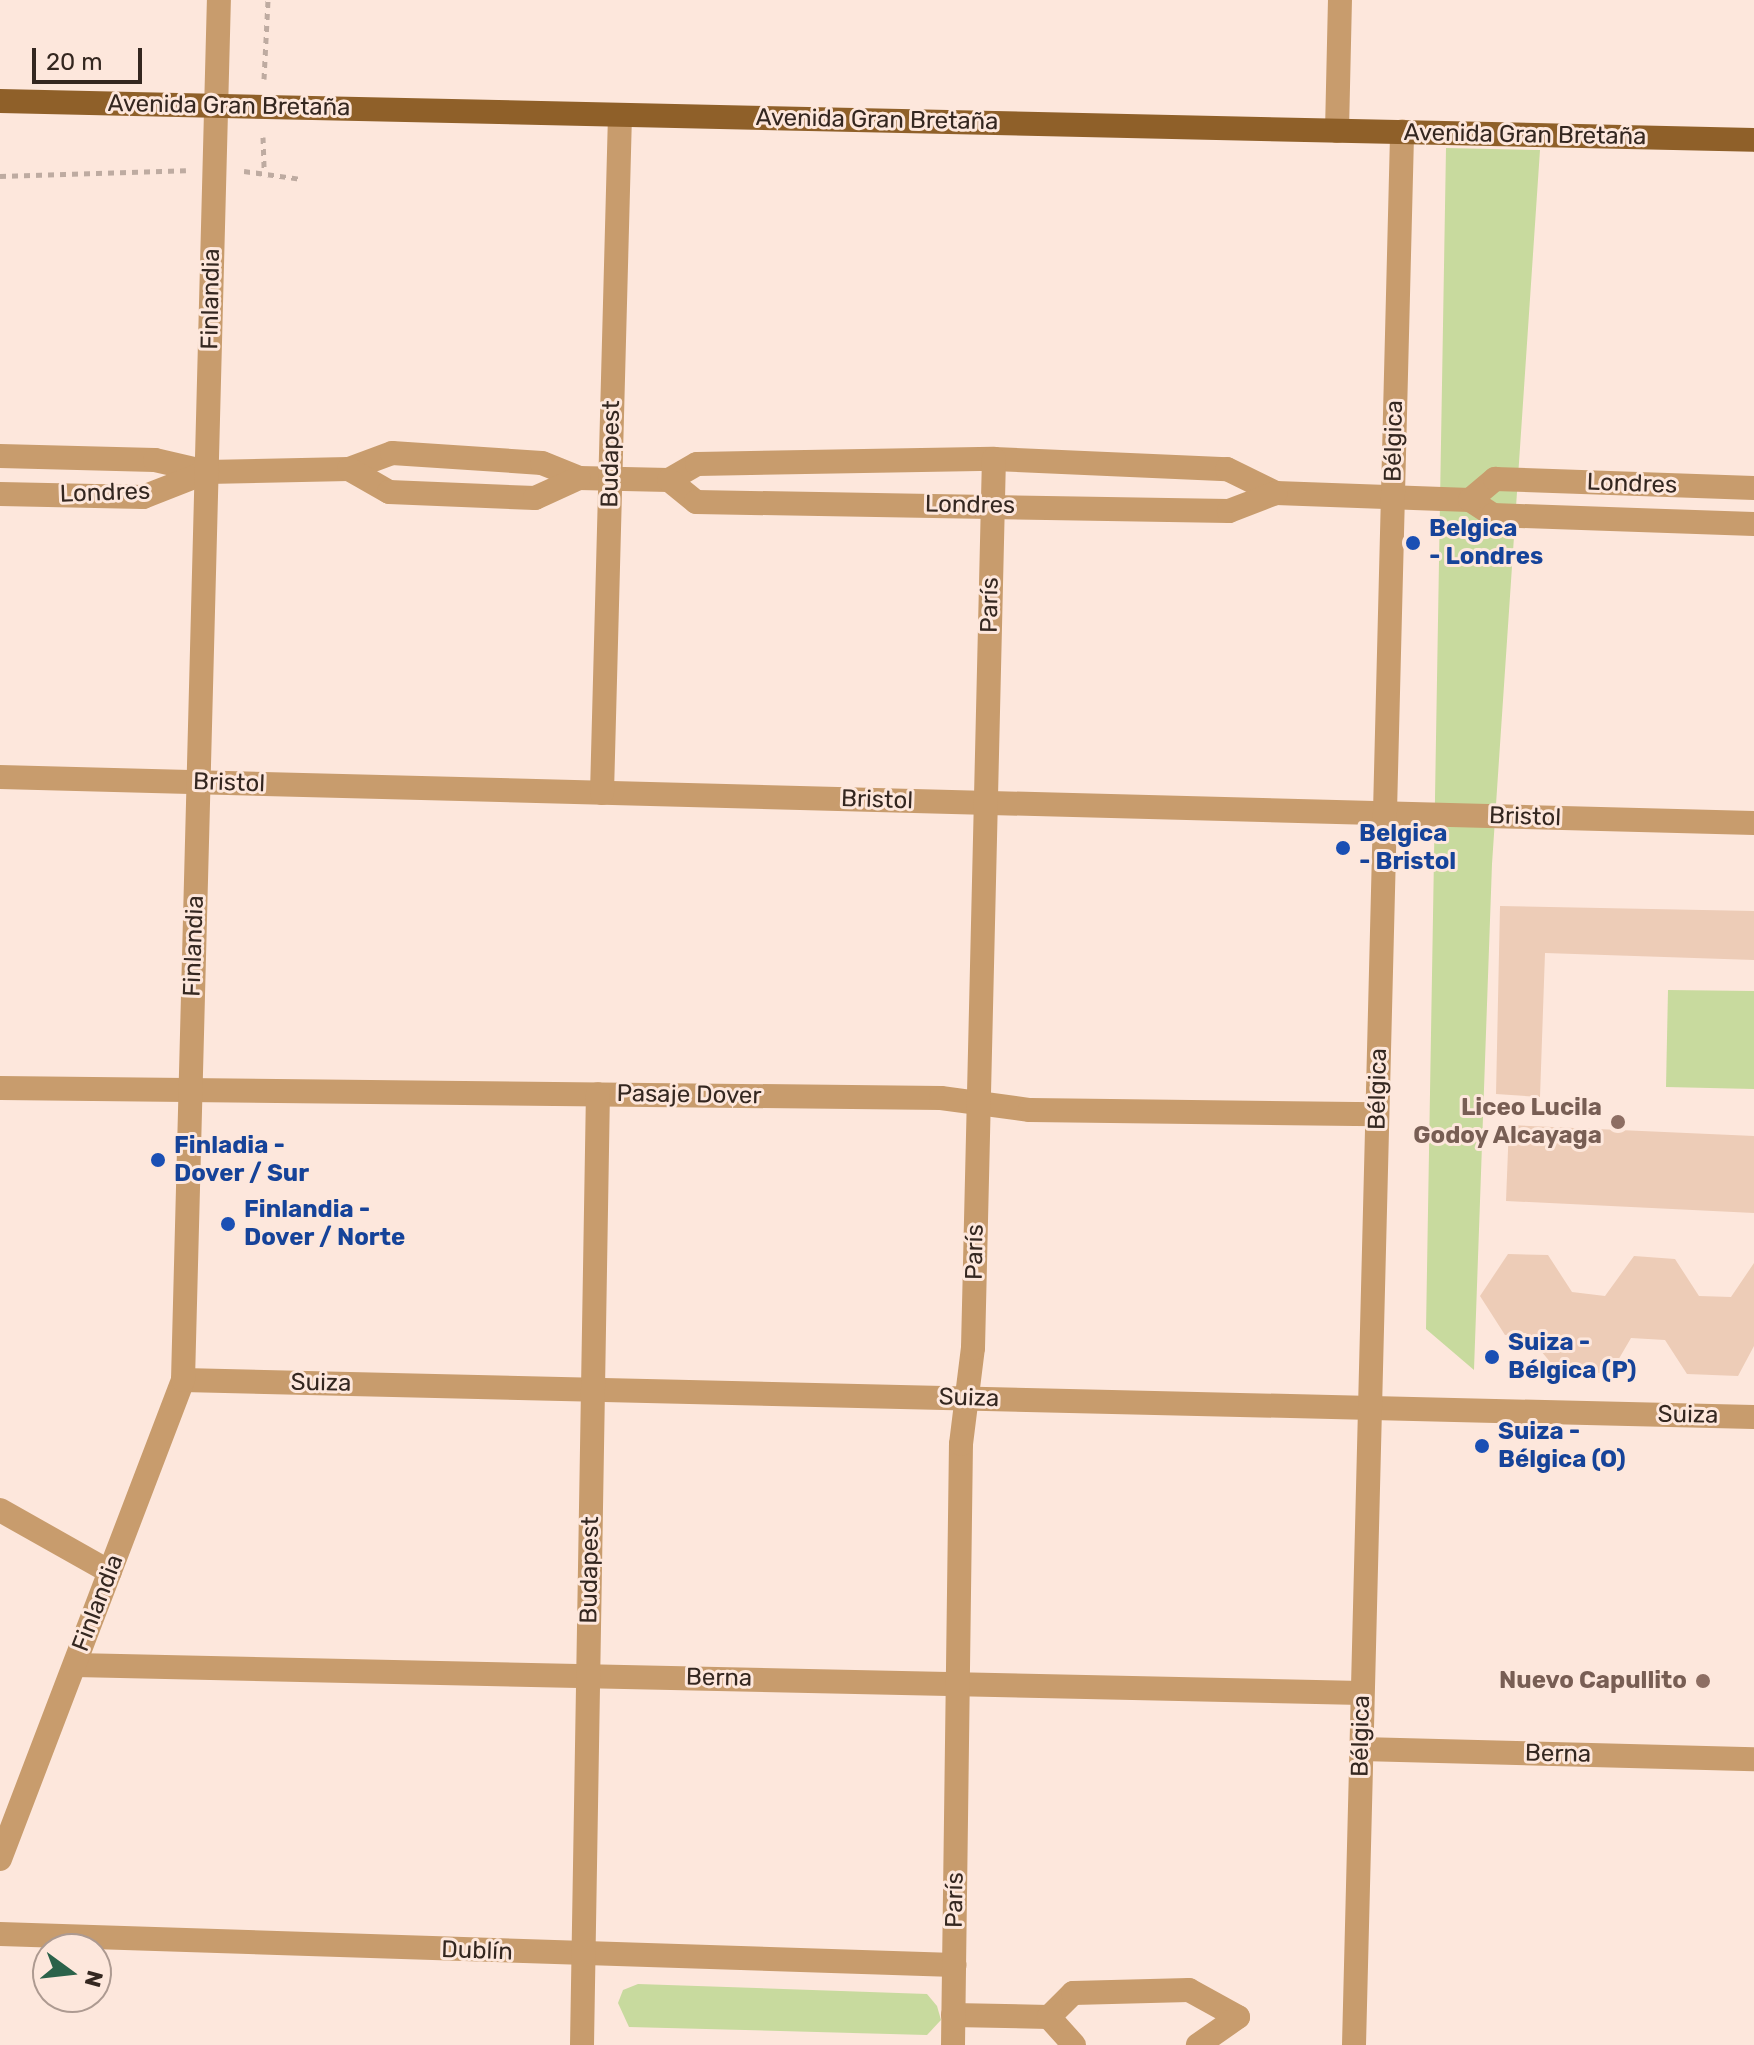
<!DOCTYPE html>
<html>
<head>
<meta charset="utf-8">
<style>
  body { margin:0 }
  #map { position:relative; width:1754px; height:2045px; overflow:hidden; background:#fde7dc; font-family:Rubik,sans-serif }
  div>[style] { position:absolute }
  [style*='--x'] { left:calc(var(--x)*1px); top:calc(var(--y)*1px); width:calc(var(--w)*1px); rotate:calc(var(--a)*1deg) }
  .green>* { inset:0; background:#c8da9e }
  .building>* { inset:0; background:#edccb7 }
  .path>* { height:5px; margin-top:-2.5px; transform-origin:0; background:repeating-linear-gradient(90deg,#beaba1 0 6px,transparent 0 12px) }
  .minor>* { height:24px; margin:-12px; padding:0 12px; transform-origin:12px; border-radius:12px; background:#c89c6d }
  .major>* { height:24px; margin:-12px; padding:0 12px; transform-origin:12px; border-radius:12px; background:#8f6029 }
  .dots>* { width:22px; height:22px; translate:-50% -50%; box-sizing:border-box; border:4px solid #fde7dc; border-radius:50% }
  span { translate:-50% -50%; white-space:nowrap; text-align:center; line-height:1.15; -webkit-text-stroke:6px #fde7dc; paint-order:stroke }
  .street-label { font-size:24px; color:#342720 }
  .transit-label { font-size:24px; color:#164399; font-weight:700 }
  .left { translate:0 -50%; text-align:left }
  .education-label { font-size:24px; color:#785e54; font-weight:700 }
  .right { translate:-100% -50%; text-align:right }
  .north { position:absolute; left:32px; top:1933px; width:80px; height:80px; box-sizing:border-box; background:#fde7dc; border:2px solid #ad9a91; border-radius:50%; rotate:105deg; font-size:22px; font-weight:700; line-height:32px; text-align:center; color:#342720 }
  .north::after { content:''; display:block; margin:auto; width:28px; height:36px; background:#2b624a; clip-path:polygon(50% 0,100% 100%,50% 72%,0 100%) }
  .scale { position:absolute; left:32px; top:48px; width:110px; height:36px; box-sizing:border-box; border:4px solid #342720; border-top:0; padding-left:10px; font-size:24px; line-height:28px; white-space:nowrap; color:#342720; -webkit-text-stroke:6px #fde7dc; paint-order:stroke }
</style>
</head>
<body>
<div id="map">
  <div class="green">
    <i style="clip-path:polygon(1446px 148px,1540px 150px,1492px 864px,1474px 1370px,1426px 1329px)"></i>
    <i style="clip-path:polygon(1668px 990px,1754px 991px,1754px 1089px,1666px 1087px)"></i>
    <i style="clip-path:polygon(638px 1984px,927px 1994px,937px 2006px,941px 2020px,927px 2035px,629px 2027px,618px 2003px,623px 1990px)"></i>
  </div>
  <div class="building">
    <i style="clip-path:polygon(1500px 906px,1754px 911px,1754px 960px,1545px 953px,1540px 1097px,1496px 1094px)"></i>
    <i style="clip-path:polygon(1509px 1125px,1754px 1136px,1754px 1213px,1506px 1201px)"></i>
    <i style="clip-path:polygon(1508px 1254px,1548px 1255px,1572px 1292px,1605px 1296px,1634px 1256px,1675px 1259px,1699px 1296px,1731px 1297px,1754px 1263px,1754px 1346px,1738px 1376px,1687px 1374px,1665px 1340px,1631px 1338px,1610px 1374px,1556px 1369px,1526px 1333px,1505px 1335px,1480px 1296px)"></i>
  </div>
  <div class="path">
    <i style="--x:264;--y:79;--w:79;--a:-87.1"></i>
    <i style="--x:263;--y:137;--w:35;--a:88"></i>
    <i style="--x:244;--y:171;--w:59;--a:7.9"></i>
    <i style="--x:0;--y:176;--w:186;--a:-1.8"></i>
  </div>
  <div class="minor">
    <i style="--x:1337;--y:131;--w:131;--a:-88.7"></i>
    <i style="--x:0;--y:456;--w:155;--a:1.5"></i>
    <i style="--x:155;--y:460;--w:53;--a:13"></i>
    <i style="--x:207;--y:472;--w:142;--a:-1.2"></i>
    <i style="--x:349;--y:469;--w:46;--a:-20.4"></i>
    <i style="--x:392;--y:453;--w:150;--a:3.8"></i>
    <i style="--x:542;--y:463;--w:40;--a:22"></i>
    <i style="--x:579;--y:478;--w:90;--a:1.3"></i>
    <i style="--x:669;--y:480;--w:32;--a:-30"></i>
    <i style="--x:697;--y:464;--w:297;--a:-1"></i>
    <i style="--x:994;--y:459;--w:233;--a:2.5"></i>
    <i style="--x:1227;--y:469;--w:55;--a:26.1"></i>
    <i style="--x:1276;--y:493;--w:194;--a:2.1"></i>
    <i style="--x:1470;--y:500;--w:27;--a:33"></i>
    <i style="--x:1493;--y:515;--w:261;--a:2"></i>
    <i style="--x:349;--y:469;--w:46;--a:29.9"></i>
    <i style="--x:389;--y:492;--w:146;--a:2.4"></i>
    <i style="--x:535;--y:498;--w:48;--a:-24.4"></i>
    <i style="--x:669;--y:480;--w:35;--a:39"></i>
    <i style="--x:696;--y:502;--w:533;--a:0.97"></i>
    <i style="--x:1229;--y:511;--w:50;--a:-21"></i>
    <i style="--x:0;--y:494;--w:143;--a:1.2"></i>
    <i style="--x:143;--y:497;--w:69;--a:-21.3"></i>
    <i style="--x:1470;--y:500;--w:33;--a:-40"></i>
    <i style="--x:1495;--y:479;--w:259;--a:2"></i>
    <i style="--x:0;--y:777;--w:1755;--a:1.5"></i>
    <i style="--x:602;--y:793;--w:678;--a:-88.48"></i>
    <i style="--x:0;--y:1088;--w:941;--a:0.61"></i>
    <i style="--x:941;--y:1098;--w:90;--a:7.7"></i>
    <i style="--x:1030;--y:1110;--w:347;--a:0.7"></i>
    <i style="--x:183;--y:1380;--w:1571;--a:1.35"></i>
    <i style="--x:0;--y:1510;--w:126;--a:29.4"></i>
    <i style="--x:75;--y:1665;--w:1287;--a:1.25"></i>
    <i style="--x:1361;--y:1749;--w:393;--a:1.5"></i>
    <i style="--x:0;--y:1859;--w:513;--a:-69.09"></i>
    <i style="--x:183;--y:1380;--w:1380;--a:-88.51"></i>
    <i style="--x:0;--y:1934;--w:955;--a:1.86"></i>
    <i style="--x:953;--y:2015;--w:96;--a:1.2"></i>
    <i style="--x:582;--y:2045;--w:951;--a:-89.04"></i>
    <i style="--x:953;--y:2045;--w:601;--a:-89.24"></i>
    <i style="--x:961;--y:1444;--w:97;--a:-82.9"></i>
    <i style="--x:973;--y:1348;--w:889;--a:-88.65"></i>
    <i style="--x:1074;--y:2045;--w:38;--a:-132"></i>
    <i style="--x:1049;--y:2017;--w:34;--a:-45"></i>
    <i style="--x:1073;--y:1993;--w:116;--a:-1.5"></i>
    <i style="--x:1189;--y:1990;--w:56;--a:28.9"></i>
    <i style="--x:1238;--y:2017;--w:49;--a:145"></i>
    <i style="--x:1354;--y:2045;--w:1914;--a:-88.56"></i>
  </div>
  <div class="major">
    <i style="--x:0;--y:101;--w:1754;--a:1.27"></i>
  </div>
  <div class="dots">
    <i style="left:1413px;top:543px;background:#1a4fb4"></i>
    <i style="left:1343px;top:848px;background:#1a4fb4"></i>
    <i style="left:1618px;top:1122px;background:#8d6e63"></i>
    <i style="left:158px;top:1160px;background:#1a4fb4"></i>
    <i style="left:228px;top:1224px;background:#1a4fb4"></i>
    <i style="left:1492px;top:1357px;background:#1a4fb4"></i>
    <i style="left:1482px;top:1446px;background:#1a4fb4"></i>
    <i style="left:1703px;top:1681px;background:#8d6e63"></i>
  </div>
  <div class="street-label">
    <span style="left:229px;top:106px;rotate:1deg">Avenida Gran Bretaña</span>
    <span style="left:877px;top:120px;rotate:1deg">Avenida Gran Bretaña</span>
    <span style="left:1525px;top:135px;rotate:1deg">Avenida Gran Bretaña</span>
    <span style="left:211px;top:299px;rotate:-89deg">Finlandia</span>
    <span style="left:1394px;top:441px;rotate:-89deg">Bélgica</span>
    <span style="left:611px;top:454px;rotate:-89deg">Budapest</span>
    <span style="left:1632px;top:484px;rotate:2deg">Londres</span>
    <span style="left:105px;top:493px;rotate:-2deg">Londres</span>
    <span style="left:970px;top:505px;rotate:1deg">Londres</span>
    <span style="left:990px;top:605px;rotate:-89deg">París</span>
    <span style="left:229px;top:783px;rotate:2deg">Bristol</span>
    <span style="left:877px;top:800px;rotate:2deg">Bristol</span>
    <span style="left:1525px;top:817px;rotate:2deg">Bristol</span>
    <span style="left:194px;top:946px;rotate:-88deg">Finlandia</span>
    <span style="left:1378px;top:1089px;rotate:-89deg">Bélgica</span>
    <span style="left:689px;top:1095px;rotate:1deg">Pasaje Dover</span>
    <span style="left:975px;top:1252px;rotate:-89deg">París</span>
    <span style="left:321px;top:1383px;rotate:1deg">Suiza</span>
    <span style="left:969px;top:1398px;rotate:2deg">Suiza</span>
    <span style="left:1688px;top:1415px;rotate:1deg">Suiza</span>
    <span style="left:590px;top:1570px;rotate:-89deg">Budapest</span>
    <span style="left:98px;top:1603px;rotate:-69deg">Finlandia</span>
    <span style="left:719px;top:1678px;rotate:1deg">Berna</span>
    <span style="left:1361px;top:1736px;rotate:-89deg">Bélgica</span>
    <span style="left:1558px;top:1754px;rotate:1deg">Berna</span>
    <span style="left:955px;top:1900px;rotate:-89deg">París</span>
    <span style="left:477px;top:1951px;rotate:2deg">Dublín</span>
  </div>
  <div class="transit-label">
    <span class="left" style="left:1429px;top:543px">Belgica<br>- Londres</span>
    <span class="left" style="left:1359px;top:848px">Belgica<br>- Bristol</span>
    <span class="left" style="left:174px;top:1160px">Finladia -<br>Dover / Sur</span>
    <span class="left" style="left:244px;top:1224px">Finlandia -<br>Dover / Norte</span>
    <span class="left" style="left:1508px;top:1357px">Suiza -<br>Bélgica (P)</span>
    <span class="left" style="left:1498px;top:1446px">Suiza -<br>Bélgica (O)</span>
  </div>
  <div class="education-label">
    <span class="right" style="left:1602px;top:1122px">Liceo Lucila<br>Godoy Alcayaga</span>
    <span class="right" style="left:1687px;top:1681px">Nuevo Capullito</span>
  </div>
  <div class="north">N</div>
  <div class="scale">20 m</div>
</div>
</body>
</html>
